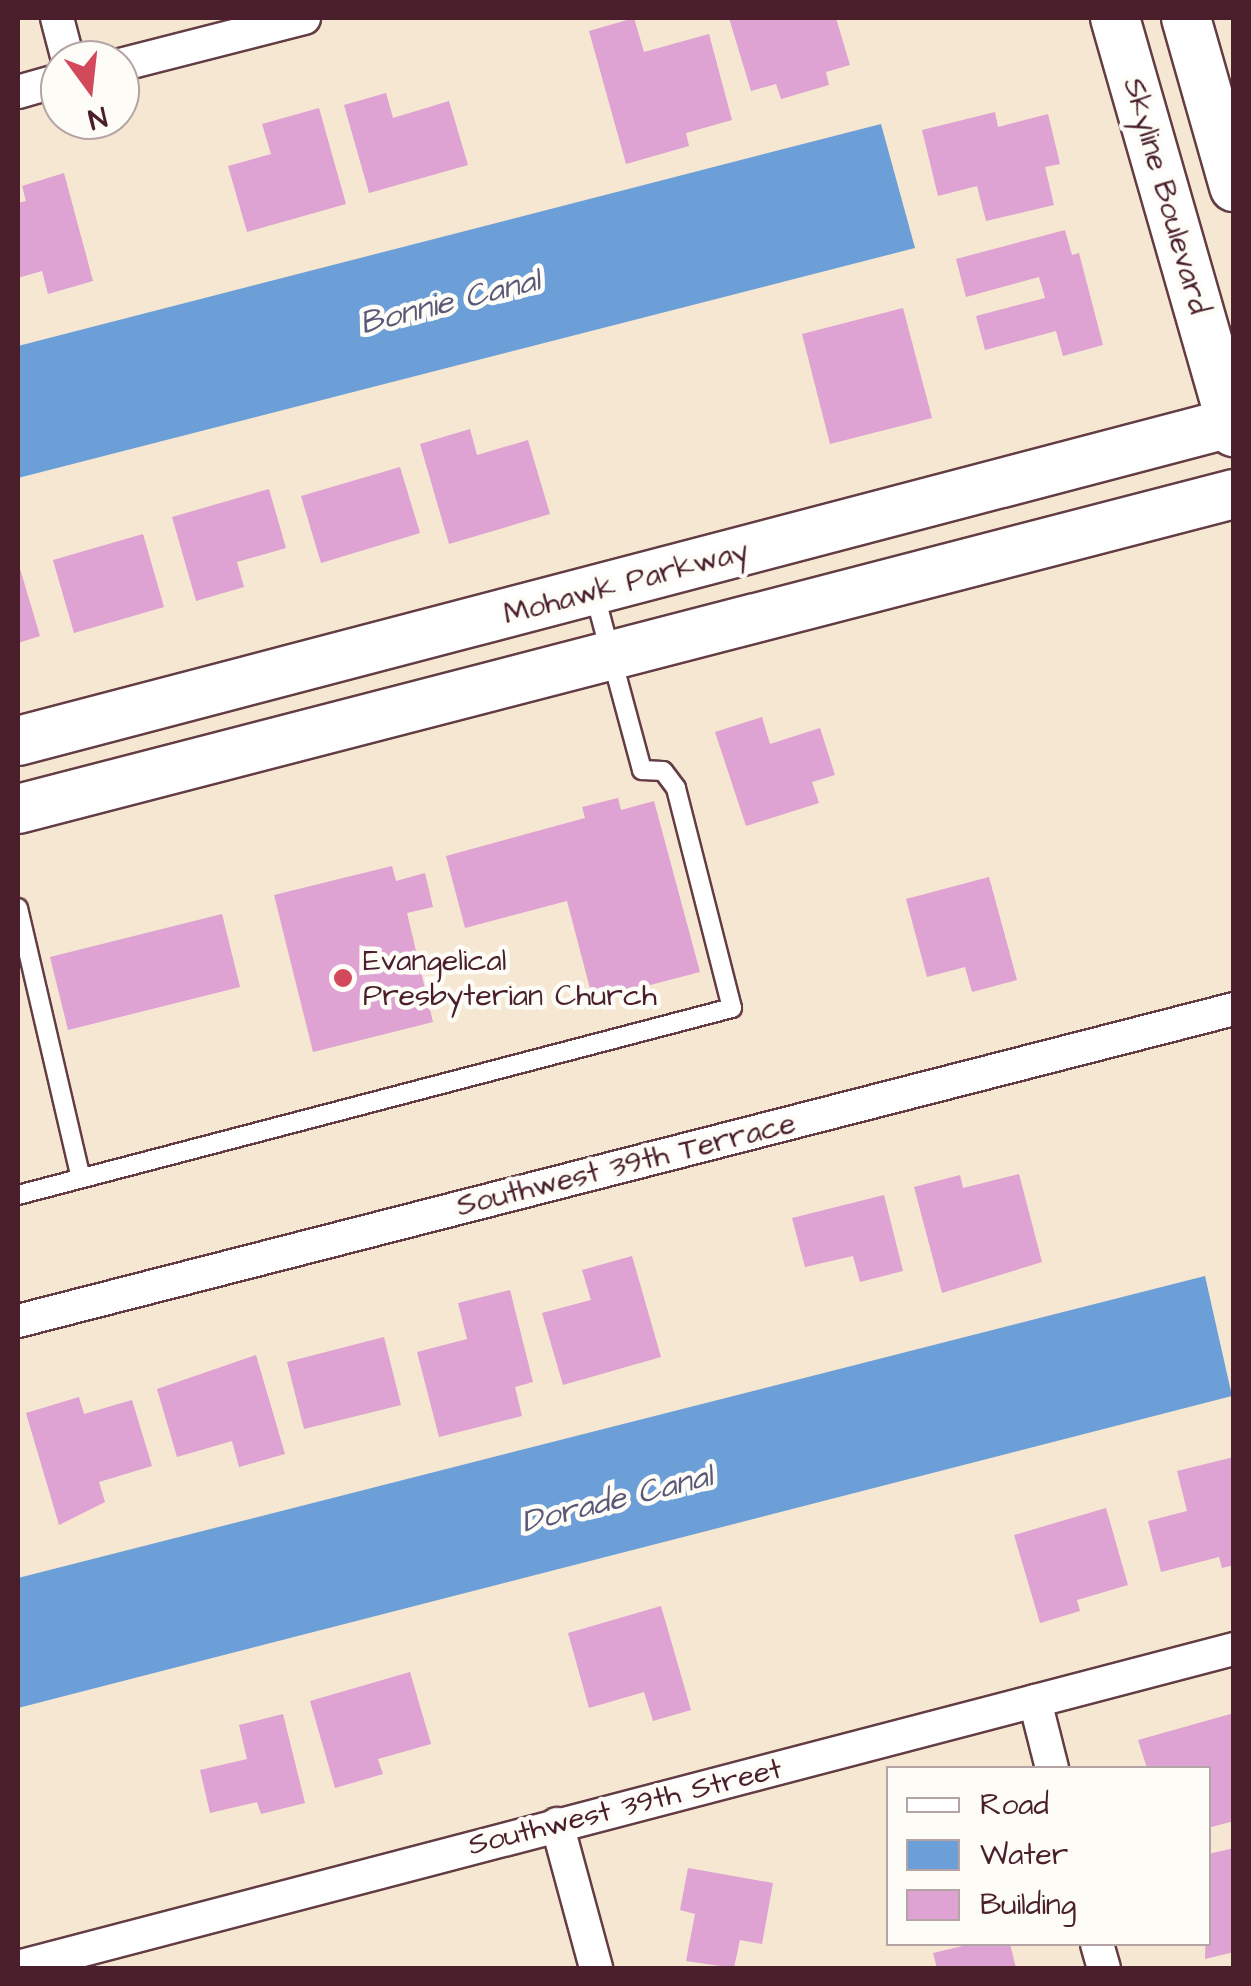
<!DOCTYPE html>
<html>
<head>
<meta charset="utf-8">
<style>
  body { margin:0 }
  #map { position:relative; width:1251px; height:1986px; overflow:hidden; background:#f5e7d1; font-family:"Architects Daughter",sans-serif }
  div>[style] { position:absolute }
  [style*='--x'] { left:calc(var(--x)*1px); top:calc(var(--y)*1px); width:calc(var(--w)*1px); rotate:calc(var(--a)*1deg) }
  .water>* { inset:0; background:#6c9ed7 }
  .building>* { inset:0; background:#dea2d3 }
  .roads { filter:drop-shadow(2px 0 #643d44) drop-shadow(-2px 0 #643d44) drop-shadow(0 2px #643d44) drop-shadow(0 -2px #643d44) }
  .lane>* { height:18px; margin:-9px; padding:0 9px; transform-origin:9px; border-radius:9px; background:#fff }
  .street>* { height:32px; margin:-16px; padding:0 16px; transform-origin:16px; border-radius:16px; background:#fff }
  .secondary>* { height:48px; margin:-24px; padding:0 24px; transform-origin:24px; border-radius:24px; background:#fff }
  .dots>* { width:28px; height:28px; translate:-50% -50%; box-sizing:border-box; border:5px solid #fdfcf7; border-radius:50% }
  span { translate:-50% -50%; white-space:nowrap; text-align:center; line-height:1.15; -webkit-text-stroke:9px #fdfcf7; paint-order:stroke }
  .street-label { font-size:30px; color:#4a1f2b }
  .poi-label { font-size:30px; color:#4a1f2b }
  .left { translate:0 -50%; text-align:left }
  .water-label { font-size:32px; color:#595878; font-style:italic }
  .frame { position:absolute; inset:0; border:20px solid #4a1f2b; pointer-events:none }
  .legend { position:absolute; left:886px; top:1766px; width:325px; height:180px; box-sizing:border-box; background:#fdfcf7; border:2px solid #b5a4a5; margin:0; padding:12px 18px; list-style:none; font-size:30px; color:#4a1f2b }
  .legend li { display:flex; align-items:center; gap:20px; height:50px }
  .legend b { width:50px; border:2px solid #b5a4a5 }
  .north { position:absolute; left:40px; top:40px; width:100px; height:100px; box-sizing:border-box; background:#fdfcf7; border:2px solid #b5a4a5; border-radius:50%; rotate:165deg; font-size:28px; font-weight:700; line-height:40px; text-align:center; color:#4a1f2b }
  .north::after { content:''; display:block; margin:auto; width:35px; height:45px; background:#d1495b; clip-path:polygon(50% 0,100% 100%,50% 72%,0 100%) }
</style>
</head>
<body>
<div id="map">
  <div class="water">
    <i style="clip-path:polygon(881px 124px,915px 248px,18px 478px,18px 346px)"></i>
    <i style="clip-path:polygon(1205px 1276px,1232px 1396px,18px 1708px,18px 1578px)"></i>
  </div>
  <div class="building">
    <i style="clip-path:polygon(634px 18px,644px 52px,709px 34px,732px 120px,686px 133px,689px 146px,626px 164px,589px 31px)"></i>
    <i style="clip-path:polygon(729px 18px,836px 18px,850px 65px,826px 72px,829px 85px,781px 99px,776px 84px,751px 91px)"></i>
    <i style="clip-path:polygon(386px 93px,393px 118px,449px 101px,468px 165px,369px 193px,344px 105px)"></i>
    <i style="clip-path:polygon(319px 108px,346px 204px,247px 232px,228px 166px,271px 154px,262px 124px)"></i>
    <i style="clip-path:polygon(995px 112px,998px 127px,1048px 114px,1060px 164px,1045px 167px,1054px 205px,986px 221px,977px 186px,938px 196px,922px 130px)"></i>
    <i style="clip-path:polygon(64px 173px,93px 281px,48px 294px,42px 271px,18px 278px,18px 203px,26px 201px,22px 186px)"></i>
    <i style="clip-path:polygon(1065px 230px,1072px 255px,1079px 253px,1103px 345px,1063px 356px,1056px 331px,985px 350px,976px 316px,1045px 298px,1039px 277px,966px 297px,956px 259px)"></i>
    <i style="clip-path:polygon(903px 308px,932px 418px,830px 444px,802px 334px)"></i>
    <i style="clip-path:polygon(470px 429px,477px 455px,528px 440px,550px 514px,449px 544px,420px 444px)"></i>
    <i style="clip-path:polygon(400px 467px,420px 533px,321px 563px,301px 496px)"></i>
    <i style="clip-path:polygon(269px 489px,286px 548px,237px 562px,244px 587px,196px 601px,172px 517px)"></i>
    <i style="clip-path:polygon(143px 534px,164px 607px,74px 633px,53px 560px)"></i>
    <i style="clip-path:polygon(18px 562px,40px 636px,18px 643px)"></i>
    <i style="clip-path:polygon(762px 717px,770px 744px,820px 728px,835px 775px,812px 782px,819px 803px,746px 826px,715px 732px)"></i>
    <i style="clip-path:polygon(618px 798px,621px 810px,654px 801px,700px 972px,593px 1000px,567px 901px,465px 928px,446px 856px,585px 818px,582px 807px)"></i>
    <i style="clip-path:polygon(392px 866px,396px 881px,425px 873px,433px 907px,407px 913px,433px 1022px,313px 1052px,274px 895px)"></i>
    <i style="clip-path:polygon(989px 877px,1017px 980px,972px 992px,965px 967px,927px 977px,906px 899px)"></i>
    <i style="clip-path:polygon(222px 914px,240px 987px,68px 1030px,50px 957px)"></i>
    <i style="clip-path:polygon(1019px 1174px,1042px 1262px,942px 1293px,914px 1187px,960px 1175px,963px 1188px)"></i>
    <i style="clip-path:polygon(884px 1195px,903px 1271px,860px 1282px,853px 1256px,805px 1267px,792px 1218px)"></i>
    <i style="clip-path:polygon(632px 1256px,661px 1357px,563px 1385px,542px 1313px,591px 1300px,582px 1270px)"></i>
    <i style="clip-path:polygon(510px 1290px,533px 1382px,515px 1387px,522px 1416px,439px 1437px,417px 1352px,467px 1339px,458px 1303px)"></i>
    <i style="clip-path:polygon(384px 1337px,401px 1405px,304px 1429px,287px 1362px)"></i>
    <i style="clip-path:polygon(256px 1355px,285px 1454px,239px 1467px,232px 1441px,177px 1457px,157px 1389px)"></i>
    <i style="clip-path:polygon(79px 1397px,84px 1414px,132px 1400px,152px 1466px,99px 1482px,105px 1502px,59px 1525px,26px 1413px)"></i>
    <i style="clip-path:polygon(1234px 1457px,1234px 1565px,1222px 1568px,1219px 1557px,1161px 1572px,1148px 1521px,1187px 1511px,1177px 1471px)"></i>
    <i style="clip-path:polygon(1106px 1508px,1128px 1585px,1077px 1600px,1080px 1611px,1040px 1623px,1014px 1535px)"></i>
    <i style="clip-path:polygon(661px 1606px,691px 1710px,653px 1721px,644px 1692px,589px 1708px,568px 1633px)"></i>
    <i style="clip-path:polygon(410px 1672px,431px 1744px,378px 1759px,383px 1774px,335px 1788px,310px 1701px)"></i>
    <i style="clip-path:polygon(1234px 1713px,1234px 1821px,1208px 1828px,1208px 1768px,1147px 1768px,1138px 1740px)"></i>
    <i style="clip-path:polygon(283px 1714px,305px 1803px,261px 1814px,257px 1802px,210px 1813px,200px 1770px,247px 1759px,239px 1725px)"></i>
    <i style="clip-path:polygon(1234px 1848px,1234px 1952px,1205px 1959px,1208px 1854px)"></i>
    <i style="clip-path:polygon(688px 1868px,773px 1883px,762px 1944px,740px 1940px,734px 1968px,686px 1961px,695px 1914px,680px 1910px)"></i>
    <i style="clip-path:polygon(971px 1944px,1010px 1944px,1016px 1968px,937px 1968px,933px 1953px)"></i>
  </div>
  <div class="roads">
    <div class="lane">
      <i style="--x:18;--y:908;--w:277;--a:76.9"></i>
      <i style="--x:18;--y:1195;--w:738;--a:-14.68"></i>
      <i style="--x:732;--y:1008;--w:227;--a:-104.3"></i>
      <i style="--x:676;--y:788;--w:21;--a:-127"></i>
      <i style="--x:663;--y:771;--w:21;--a:-177"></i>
      <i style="--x:642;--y:770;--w:184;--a:-105.1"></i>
    </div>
    <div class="street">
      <i style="--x:57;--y:18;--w:43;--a:75.3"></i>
      <i style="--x:120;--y:65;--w:190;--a:-14.3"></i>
      <i style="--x:18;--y:92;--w:44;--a:-15.9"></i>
      <i style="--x:18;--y:1321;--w:1255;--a:-14.39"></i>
      <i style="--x:1035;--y:1701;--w:69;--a:75.8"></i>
      <i style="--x:557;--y:1824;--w:149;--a:74.8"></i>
      <i style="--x:1097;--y:1944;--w:25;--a:74"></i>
      <i style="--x:18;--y:1967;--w:1257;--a:-14.66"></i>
    </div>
    <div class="secondary">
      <i style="--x:1115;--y:18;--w:431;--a:74"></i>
      <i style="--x:1186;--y:18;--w:176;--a:74.1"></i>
      <i style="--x:18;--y:741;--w:1257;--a:-14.7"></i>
      <i style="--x:18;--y:809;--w:1256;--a:-14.52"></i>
    </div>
  </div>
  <div class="dots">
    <i style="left:343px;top:978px;background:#d1495b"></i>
  </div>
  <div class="street-label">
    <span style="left:1166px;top:196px;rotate:74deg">Skyline Boulevard</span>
    <span style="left:626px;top:583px;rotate:-15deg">Mohawk Parkway</span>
    <span style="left:626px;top:1165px;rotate:-14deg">Southwest 39th Terrace</span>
    <span style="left:625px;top:1807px;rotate:-14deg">Southwest 39th Street</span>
  </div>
  <div class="poi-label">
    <span class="left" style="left:363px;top:978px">Evangelical<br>Presbyterian Church</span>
  </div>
  <div class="water-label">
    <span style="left:450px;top:303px;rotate:-14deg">Bonnie Canal</span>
    <span style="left:617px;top:1500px;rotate:-14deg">Dorade Canal</span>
  </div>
  <div class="frame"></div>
  <ul class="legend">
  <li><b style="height:12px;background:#fff"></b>Road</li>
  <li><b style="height:28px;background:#6c9ed7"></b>Water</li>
  <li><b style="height:28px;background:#dea2d3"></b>Building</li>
  </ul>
  <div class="north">N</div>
</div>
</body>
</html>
